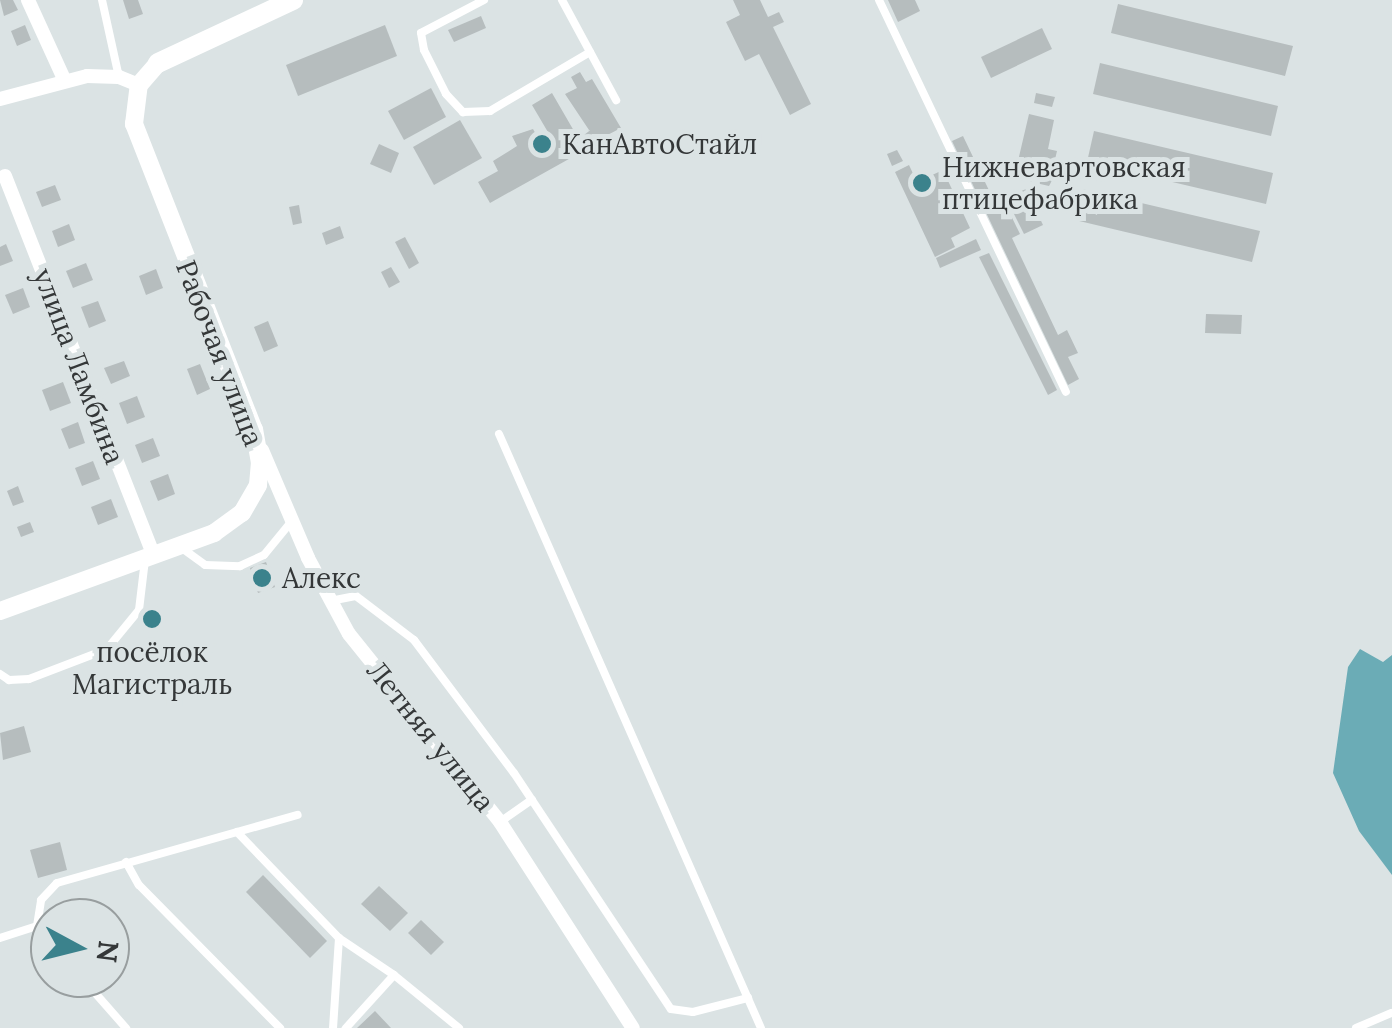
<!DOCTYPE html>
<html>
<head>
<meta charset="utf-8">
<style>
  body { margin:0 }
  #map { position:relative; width:1392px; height:1028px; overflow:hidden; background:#dbe3e4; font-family:Lora,serif }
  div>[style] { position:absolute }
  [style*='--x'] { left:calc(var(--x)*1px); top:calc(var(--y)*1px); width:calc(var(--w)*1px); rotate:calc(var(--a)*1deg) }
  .water>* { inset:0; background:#6bacb6 }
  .building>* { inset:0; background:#b6bdbe }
  .service>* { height:8px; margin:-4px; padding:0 4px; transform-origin:4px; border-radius:4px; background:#fff }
  .minor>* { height:14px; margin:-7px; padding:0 7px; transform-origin:7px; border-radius:7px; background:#fff }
  .tertiary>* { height:18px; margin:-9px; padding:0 9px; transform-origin:9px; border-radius:9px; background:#fff }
  .secondary>* { height:20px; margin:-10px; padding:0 10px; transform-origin:10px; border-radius:10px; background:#fff }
  .dots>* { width:28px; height:28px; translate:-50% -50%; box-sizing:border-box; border:5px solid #dbe3e4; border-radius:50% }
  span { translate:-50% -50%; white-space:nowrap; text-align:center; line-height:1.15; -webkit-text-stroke:10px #dbe3e4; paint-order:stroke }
  .poi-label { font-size:28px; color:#343738 }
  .left { translate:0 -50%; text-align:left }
  .street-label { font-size:28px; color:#343738 }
  .north { position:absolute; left:30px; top:898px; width:100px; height:100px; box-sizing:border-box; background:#dbe3e4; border:2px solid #989e9f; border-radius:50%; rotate:97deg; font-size:28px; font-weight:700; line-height:40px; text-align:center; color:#343738 }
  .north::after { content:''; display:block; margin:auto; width:35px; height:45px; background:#3b828c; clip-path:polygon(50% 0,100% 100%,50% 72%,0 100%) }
</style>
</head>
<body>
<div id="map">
  <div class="water">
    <i style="clip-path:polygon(1360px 649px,1383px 662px,1392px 655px,1392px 875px,1359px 831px,1333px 773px,1348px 667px)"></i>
  </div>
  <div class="building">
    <i style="clip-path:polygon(0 0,13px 0,18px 10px,4px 16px)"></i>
    <i style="clip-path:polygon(123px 0,138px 0,143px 14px,129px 19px)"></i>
    <i style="clip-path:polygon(733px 0,760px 0,768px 17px,779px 12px,784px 22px,773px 27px,811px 104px,790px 115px,759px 54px,745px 61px,726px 22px,740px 15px)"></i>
    <i style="clip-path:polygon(888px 0,915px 0,920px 11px,898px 22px)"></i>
    <i style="clip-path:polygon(1118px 4px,1293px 46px,1285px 76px,1111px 33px)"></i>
    <i style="clip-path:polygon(481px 16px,486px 28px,454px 42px,448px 30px)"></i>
    <i style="clip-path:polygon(25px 25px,31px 40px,17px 46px,11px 31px)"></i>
    <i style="clip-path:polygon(385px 25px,397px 56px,298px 96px,286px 65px)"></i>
    <i style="clip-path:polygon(1042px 28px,1052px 49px,991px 78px,981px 57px)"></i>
    <i style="clip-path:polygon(1100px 63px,1278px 106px,1271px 136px,1093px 94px)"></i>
    <i style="clip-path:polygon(580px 72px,586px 82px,592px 79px,621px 128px,590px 144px,583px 133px,589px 130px,565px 94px,577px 88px,571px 77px)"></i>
    <i style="clip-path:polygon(431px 88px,446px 117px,404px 140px,388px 111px)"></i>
    <i style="clip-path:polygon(552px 93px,585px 150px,490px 203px,478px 182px,498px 171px,493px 161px,517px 146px,512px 136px,533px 129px,542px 145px,552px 139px,532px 105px)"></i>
    <i style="clip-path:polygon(1036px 93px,1055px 97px,1052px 107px,1034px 103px)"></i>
    <i style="clip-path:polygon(1029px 114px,1054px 120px,1048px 149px,1057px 151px,1052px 172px,1056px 173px,1049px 186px,1014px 178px)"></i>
    <i style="clip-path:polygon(460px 120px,482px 158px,434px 185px,413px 147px)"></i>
    <i style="clip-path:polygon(1094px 131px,1273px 173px,1266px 204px,1087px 162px)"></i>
    <i style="clip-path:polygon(963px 136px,996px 205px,1004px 201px,1020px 234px,1012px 238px,1058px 335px,1067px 330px,1078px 353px,1068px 357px,1079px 379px,1068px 385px,952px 141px)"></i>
    <i style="clip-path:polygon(379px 144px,399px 153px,391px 173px,370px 164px)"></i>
    <i style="clip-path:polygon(897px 150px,903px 161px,892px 166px,887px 154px)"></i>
    <i style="clip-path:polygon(909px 165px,917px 182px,943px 170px,970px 228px,951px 238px,955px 247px,935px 257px,895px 172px)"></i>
    <i style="clip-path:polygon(55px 185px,61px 200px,42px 207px,36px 192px)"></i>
    <i style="clip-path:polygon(1026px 189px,1043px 225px,1024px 234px,1006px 198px)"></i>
    <i style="clip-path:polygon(1082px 189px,1260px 231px,1252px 262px,1075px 220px)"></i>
    <i style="clip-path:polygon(299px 205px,302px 223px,293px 225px,289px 207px)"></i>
    <i style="clip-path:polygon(69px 224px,75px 240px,58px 247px,52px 231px)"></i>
    <i style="clip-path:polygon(340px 226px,344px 238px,326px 245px,322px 233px)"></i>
    <i style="clip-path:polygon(405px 237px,419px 263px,409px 269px,395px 242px)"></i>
    <i style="clip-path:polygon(976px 239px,981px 250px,940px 268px,936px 258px)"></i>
    <i style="clip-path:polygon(6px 244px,13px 261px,0 266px,0 247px)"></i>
    <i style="clip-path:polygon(989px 253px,1057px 390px,1048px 395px,979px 257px)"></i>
    <i style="clip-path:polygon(86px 263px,93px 280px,73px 288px,66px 271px)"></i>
    <i style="clip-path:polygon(391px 267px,400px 282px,389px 288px,381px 272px)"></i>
    <i style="clip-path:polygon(156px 269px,163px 288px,146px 295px,139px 276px)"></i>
    <i style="clip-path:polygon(23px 288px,30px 307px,13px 314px,5px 295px)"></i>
    <i style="clip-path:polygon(98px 301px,106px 321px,89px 328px,81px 307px)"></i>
    <i style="clip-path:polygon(1206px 314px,1242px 315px,1241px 334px,1205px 333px)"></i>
    <i style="clip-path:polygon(268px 321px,278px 346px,264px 352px,254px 327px)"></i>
    <i style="clip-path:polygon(124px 361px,130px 376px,111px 384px,104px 368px)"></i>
    <i style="clip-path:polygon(200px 364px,210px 389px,197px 395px,187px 369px)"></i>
    <i style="clip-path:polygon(63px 382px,71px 403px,50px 411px,42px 390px)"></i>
    <i style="clip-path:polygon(137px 396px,145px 417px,127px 424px,119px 403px)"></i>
    <i style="clip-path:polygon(78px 422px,85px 443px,69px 449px,61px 429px)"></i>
    <i style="clip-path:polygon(153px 438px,160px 456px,142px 463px,135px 445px)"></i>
    <i style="clip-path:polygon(93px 461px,100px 479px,82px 486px,75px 468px)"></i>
    <i style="clip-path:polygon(168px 474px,175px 494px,158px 501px,150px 481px)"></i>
    <i style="clip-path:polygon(18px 486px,24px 502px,13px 506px,7px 491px)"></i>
    <i style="clip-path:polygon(111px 499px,118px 517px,98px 525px,91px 507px)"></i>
    <i style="clip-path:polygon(30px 522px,34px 532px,21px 537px,17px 527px)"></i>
    <i style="clip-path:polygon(266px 562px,275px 587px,258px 593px,250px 568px)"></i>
    <i style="clip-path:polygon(24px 726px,31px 752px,3px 760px,0 733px)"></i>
    <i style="clip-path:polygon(60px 842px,67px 870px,38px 878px,30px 850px)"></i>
    <i style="clip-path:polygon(263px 875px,327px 941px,310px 958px,246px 892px)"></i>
    <i style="clip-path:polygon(379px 886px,408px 913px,390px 931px,361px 904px)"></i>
    <i style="clip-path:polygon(421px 920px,444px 942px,431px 955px,408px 933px)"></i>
    <i style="clip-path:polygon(375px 1011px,391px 1028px,357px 1028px)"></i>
  </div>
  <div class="service">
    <i style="--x:102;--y:0;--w:79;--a:77.6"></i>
    <i style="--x:484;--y:0;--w:71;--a:152.4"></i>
    <i style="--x:421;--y:33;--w:17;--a:80"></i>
    <i style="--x:424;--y:50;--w:49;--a:63.4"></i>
    <i style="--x:446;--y:94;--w:25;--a:47"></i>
    <i style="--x:463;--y:112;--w:27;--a:-2"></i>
    <i style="--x:490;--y:111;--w:116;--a:-30.5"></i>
    <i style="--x:562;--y:0;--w:114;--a:61.6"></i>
    <i style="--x:879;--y:0;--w:434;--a:64.5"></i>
    <i style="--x:499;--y:434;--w:649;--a:66.2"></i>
    <i style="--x:179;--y:546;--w:32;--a:36"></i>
    <i style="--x:205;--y:565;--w:35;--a:2"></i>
    <i style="--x:240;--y:566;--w:26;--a:-25"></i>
    <i style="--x:264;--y:555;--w:43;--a:-50.7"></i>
    <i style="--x:330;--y:601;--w:26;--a:-11"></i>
    <i style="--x:356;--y:596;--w:73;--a:37.2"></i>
    <i style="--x:414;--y:640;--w:166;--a:53.1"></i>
    <i style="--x:514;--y:773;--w:283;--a:56.4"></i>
    <i style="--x:671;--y:1009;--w:22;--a:8"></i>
    <i style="--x:693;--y:1012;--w:57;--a:-14.3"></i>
    <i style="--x:0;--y:674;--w:11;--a:34"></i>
    <i style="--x:9;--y:680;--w:20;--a:-3"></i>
    <i style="--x:29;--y:679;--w:84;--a:-21"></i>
    <i style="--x:107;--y:649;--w:50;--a:-50.6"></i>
    <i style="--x:139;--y:610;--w:50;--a:-83.2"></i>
    <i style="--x:500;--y:822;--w:39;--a:-35"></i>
    <i style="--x:237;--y:832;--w:147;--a:46.1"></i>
    <i style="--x:339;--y:938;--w:90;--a:93.8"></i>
    <i style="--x:126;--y:862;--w:26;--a:61"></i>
    <i style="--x:139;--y:885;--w:201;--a:45.4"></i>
    <i style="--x:37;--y:926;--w:26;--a:-81"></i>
    <i style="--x:41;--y:900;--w:23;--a:-47"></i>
    <i style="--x:57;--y:883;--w:250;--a:-15.8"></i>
    <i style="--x:0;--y:938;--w:39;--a:-18"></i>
    <i style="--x:37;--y:926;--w:20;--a:49"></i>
    <i style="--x:339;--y:938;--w:66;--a:33.9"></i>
    <i style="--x:394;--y:975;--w:72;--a:132.2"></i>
    <i style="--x:394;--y:975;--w:84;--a:39.2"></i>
    <i style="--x:82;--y:978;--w:67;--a:48.7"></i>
    <i style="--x:1356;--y:1028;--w:39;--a:-23"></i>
  </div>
  <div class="minor">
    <i style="--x:28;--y:0;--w:87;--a:65.5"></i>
    <i style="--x:0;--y:99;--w:90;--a:-14.8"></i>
    <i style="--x:87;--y:76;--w:32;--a:2"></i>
    <i style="--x:119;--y:77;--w:22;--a:22"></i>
    <i style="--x:5;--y:176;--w:408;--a:68.6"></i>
    <i style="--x:262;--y:450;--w:117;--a:66.9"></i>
    <i style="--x:308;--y:558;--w:86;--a:61.7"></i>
    <i style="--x:349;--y:634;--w:241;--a:51.2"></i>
    <i style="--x:500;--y:822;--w:245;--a:57.2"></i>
  </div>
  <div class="tertiary">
    <i style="--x:0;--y:611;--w:228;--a:-20"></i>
    <i style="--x:214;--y:533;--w:34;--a:-36"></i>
    <i style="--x:242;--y:513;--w:32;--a:-60"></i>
    <i style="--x:258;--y:485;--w:22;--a:-85"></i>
    <i style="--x:260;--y:463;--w:34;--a:-100"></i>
    <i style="--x:254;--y:430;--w:329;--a:-111.4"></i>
    <i style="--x:134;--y:124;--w:39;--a:-83"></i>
    <i style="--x:139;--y:85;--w:29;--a:-49"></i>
  </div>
  <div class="secondary">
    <i style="--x:158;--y:63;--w:149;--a:-25"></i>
  </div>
  <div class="dots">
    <i style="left:542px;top:144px;background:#3b828c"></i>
    <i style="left:922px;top:183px;background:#3b828c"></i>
    <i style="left:262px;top:578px;background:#3b828c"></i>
    <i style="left:152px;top:619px;background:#3b828c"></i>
  </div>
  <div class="poi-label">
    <span class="left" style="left:562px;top:144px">КанАвтоСтайл</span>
    <span class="left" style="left:942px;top:183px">Нижневартовская<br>птицефабрика</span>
    <span class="left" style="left:282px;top:578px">Алекс</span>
    <span style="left:152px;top:668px">посёлок<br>Магистраль</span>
  </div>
  <div class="street-label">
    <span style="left:220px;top:353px;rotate:69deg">Рабочая улица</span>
    <span style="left:79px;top:366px;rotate:69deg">улица Ламбина</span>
    <span style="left:431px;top:736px;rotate:51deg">Летняя улица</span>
  </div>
  <div class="north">N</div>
</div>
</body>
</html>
